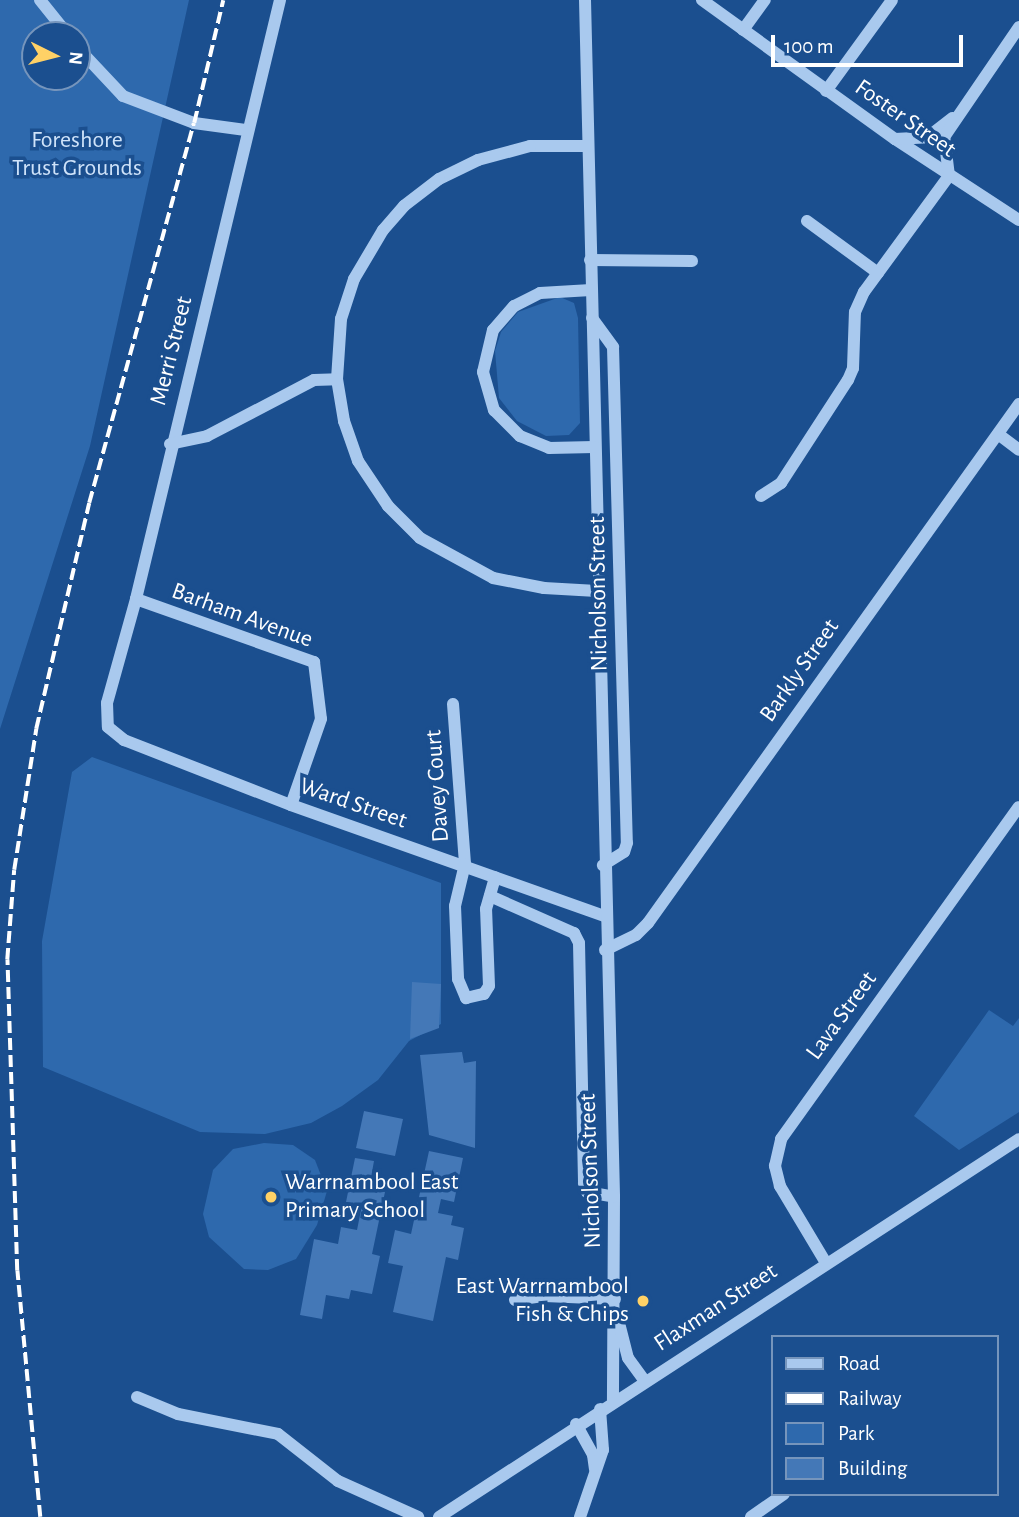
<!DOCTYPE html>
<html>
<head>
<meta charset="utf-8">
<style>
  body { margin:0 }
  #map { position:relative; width:1019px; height:1517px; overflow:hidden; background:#1b4f8f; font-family:"Alegreya Sans",sans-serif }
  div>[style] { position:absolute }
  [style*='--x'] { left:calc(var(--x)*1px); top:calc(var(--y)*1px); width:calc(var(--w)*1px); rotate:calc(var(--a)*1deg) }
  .green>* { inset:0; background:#2e69ad }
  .building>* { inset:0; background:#4478b7 }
  .minor>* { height:12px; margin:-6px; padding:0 6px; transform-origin:6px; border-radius:6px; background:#a9c9ee }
  .rail>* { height:3.5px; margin-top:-1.75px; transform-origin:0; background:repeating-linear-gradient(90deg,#fff 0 12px,transparent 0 17px) }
  .dots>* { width:19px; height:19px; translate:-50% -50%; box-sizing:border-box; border:4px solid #1b4f8f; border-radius:50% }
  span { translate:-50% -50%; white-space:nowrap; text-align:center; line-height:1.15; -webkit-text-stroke:7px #1b4f8f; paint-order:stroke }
  .street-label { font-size:24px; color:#fff }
  .park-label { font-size:24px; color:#cfe3fa }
  .poi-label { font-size:24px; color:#fff }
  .left { translate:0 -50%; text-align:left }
  .right { translate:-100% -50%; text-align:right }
  .legend { position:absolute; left:771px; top:1335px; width:228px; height:161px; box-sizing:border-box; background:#1b4f8f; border:2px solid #7695bc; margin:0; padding:9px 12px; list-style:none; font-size:21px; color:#fff }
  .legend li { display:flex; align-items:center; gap:14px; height:35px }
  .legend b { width:35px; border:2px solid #7695bc }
  .north { position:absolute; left:21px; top:21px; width:70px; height:70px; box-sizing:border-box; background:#1b4f8f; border:2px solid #7695bc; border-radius:50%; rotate:96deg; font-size:19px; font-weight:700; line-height:28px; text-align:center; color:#fff }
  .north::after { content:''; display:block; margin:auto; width:24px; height:32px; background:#ffd166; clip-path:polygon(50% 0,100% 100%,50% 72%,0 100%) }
  .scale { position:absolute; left:771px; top:35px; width:192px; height:32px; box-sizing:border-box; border:4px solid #fff; border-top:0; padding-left:9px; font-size:21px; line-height:24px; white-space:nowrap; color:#fff; -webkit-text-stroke:5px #1b4f8f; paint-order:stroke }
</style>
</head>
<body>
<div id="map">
  <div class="green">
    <i style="clip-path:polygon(evenodd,0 0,189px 0,90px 446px,0 729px,0 0,35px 35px,77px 35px,77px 77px,35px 77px,35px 35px)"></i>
    <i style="clip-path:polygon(560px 297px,574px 303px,578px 318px,580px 423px,569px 435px,546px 436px,517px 421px,499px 398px,495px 351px,501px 332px,518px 312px)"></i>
    <i style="clip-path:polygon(92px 757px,441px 883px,441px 1024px,409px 1041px,378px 1080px,342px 1106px,311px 1123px,265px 1134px,200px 1132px,43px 1067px,42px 941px,72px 772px)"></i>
    <i style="clip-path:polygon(989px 1010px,1013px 1026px,1019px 1018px,1019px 1112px,959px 1150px,914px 1116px)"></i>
    <i style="clip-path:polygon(264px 1143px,293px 1145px,315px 1160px,327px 1191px,317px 1225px,296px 1259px,268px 1270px,244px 1269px,209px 1237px,203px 1214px,213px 1170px,233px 1149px)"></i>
  </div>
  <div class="building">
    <i style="clip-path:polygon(412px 982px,441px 984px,439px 1028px,410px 1039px)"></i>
    <i style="clip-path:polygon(462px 1052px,464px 1063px,476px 1061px,475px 1148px,429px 1135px,420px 1055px)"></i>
    <i style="clip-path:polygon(364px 1111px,403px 1119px,395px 1156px,356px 1148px)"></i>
    <i style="clip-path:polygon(429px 1151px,463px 1158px,454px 1202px,441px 1199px,438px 1213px,453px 1216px,451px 1225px,464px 1228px,458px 1260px,446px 1257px,433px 1321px,393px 1312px,403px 1266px,388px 1263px,395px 1230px,411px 1234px)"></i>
    <i style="clip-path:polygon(355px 1158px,374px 1161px,369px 1189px,385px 1192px,372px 1254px,380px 1256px,372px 1294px,351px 1290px,349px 1299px,326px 1295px,322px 1319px,300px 1315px,314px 1239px,338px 1244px,341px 1227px,357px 1230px,362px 1205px,346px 1202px)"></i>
  </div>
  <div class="minor">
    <i style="--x:40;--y:0;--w:45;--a:51.3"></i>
    <i style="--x:280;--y:0;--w:616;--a:103.52"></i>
    <i style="--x:136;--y:599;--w:108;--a:105.6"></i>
    <i style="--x:107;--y:703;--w:24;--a:88"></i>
    <i style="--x:108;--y:727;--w:21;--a:39"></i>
    <i style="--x:124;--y:740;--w:179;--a:21.3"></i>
    <i style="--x:291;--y:805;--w:332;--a:19.5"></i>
    <i style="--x:585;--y:0;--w:1197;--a:88.61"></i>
    <i style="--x:614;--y:1197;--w:203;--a:90.3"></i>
    <i style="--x:702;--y:0;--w:238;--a:35.8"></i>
    <i style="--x:895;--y:139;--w:148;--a:33.2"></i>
    <i style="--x:743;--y:30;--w:37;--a:-54"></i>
    <i style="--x:77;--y:47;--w:67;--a:46.8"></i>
    <i style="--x:123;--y:96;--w:76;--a:20.8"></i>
    <i style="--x:194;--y:123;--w:52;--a:7.7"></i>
    <i style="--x:826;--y:91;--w:112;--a:-54"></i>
    <i style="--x:895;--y:139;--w:33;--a:-3"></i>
    <i style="--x:928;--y:137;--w:31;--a:-38"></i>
    <i style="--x:588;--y:146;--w:58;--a:180"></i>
    <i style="--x:530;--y:146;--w:54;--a:164.9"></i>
    <i style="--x:478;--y:160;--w:43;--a:154"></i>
    <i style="--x:439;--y:179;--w:44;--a:142.4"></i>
    <i style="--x:404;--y:206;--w:32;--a:131"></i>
    <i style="--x:383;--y:230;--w:57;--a:120.6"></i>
    <i style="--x:354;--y:279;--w:42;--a:108"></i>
    <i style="--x:341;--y:319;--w:60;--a:93.8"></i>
    <i style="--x:337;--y:379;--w:43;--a:80.5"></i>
    <i style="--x:344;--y:421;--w:42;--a:70.7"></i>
    <i style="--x:358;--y:461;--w:54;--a:56.3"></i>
    <i style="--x:388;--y:506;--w:45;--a:45"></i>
    <i style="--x:420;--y:538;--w:83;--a:28.7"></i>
    <i style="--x:493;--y:578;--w:52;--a:11.1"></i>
    <i style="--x:544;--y:588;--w:53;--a:3.2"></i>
    <i style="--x:807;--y:221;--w:88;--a:36.2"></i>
    <i style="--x:590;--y:260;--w:102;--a:0.6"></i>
    <i style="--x:591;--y:290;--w:51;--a:176.6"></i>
    <i style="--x:540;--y:293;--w:29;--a:153"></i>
    <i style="--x:514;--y:306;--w:32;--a:131"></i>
    <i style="--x:493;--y:330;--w:43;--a:103.4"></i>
    <i style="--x:483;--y:372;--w:40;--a:74"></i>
    <i style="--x:494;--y:410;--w:37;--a:45"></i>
    <i style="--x:520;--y:436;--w:31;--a:22"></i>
    <i style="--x:549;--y:448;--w:45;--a:-1.3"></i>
    <i style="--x:592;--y:318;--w:36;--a:54"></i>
    <i style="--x:613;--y:347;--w:496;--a:88.4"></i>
    <i style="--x:627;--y:843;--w:9;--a:108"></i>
    <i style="--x:624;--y:852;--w:25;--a:148"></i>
    <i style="--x:998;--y:434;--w:26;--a:37"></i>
    <i style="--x:170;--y:444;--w:38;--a:-12"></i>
    <i style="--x:207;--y:436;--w:121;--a:-27.6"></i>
    <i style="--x:314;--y:380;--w:23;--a:-2"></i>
    <i style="--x:761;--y:496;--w:24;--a:-33"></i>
    <i style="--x:781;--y:483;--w:123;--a:-57"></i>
    <i style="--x:848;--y:380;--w:13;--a:-67"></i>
    <i style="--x:853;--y:368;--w:56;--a:-88"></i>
    <i style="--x:855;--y:312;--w:22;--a:-66"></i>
    <i style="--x:864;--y:292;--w:144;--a:-53.8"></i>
    <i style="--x:949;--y:176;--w:39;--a:-97"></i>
    <i style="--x:944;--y:137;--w:133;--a:-55.7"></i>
    <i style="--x:136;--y:599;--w:189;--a:19.5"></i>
    <i style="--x:314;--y:662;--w:57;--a:83"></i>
    <i style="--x:321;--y:719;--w:91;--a:109.2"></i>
    <i style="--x:453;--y:704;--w:160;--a:85.7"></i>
    <i style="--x:465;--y:864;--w:43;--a:103.4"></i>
    <i style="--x:455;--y:906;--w:73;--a:87.6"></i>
    <i style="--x:458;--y:979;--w:21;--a:67"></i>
    <i style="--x:466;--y:998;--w:18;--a:-13"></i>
    <i style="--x:484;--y:994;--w:9;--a:-58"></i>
    <i style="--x:489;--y:986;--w:77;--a:-92.2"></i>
    <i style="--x:486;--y:909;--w:33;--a:-74"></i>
    <i style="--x:490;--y:896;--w:92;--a:23.8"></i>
    <i style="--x:574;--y:933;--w:11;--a:63"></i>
    <i style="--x:579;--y:943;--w:240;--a:88.8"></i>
    <i style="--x:584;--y:1183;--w:9;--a:72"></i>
    <i style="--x:587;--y:1192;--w:27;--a:10"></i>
    <i style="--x:605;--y:950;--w:34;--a:-26"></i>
    <i style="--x:636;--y:935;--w:17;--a:-45"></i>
    <i style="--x:648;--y:923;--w:638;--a:-54.44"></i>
    <i style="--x:826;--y:1263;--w:90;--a:-120.9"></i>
    <i style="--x:780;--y:1186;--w:21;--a:-104"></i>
    <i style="--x:775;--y:1166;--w:28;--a:-77"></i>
    <i style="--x:781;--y:1139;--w:408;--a:-54.4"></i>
    <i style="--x:515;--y:1300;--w:30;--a:-8"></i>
    <i style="--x:545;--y:1296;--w:70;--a:2.5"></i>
    <i style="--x:617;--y:1315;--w:44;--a:75.7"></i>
    <i style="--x:628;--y:1358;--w:27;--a:54"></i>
    <i style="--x:137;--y:1397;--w:44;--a:22.5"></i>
    <i style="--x:178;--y:1414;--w:102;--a:11.3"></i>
    <i style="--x:278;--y:1434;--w:76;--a:38.1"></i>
    <i style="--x:338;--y:1481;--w:88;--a:24.2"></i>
    <i style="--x:576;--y:1424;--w:35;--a:61"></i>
    <i style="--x:593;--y:1455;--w:14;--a:82"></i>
    <i style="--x:439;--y:1517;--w:692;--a:-33.09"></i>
    <i style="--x:580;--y:1517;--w:71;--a:-71.1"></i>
    <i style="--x:603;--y:1450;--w:41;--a:-94.2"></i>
    <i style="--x:751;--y:1517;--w:40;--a:-34.9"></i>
  </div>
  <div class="rail">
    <i style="--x:40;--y:1517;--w:247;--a:-95.3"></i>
    <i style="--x:17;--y:1271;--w:311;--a:-91.8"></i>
    <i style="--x:7;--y:960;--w:90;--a:-85.6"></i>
    <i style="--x:14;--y:870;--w:143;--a:-81.1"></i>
    <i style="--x:36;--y:729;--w:232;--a:-76.8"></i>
    <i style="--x:89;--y:503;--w:394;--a:-74.6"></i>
    <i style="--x:194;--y:123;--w:126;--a:-76.7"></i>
  </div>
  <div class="dots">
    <i style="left:271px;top:1197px;background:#ffd166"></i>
    <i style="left:643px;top:1301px;background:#ffd166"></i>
  </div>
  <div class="street-label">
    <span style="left:905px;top:119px;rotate:35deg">Foster Street</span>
    <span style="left:172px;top:351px;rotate:-76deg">Merri Street</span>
    <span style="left:599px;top:594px;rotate:-91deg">Nicholson Street</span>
    <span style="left:242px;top:616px;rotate:20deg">Barham Avenue</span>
    <span style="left:800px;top:671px;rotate:-55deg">Barkly Street</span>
    <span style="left:438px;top:786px;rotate:-94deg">Davey Court</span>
    <span style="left:353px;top:804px;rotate:19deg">Ward Street</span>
    <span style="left:842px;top:1016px;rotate:-54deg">Lava Street</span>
    <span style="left:591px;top:1171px;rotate:-92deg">Nicholson Street</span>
    <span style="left:716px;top:1308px;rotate:-33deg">Flaxman Street</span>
  </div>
  <div class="park-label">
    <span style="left:77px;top:155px">Foreshore<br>Trust Grounds</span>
  </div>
  <div class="poi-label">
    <span class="left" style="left:285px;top:1197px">Warrnambool East<br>Primary School</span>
    <span class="right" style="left:629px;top:1301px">East Warrnambool<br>Fish &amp; Chips</span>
  </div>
  <ul class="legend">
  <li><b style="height:9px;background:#a9c9ee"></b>Road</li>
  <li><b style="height:9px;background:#fff"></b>Railway</li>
  <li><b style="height:19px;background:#2e69ad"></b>Park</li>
  <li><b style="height:19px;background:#4478b7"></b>Building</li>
  </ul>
  <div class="north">N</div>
  <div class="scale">100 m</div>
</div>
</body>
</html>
